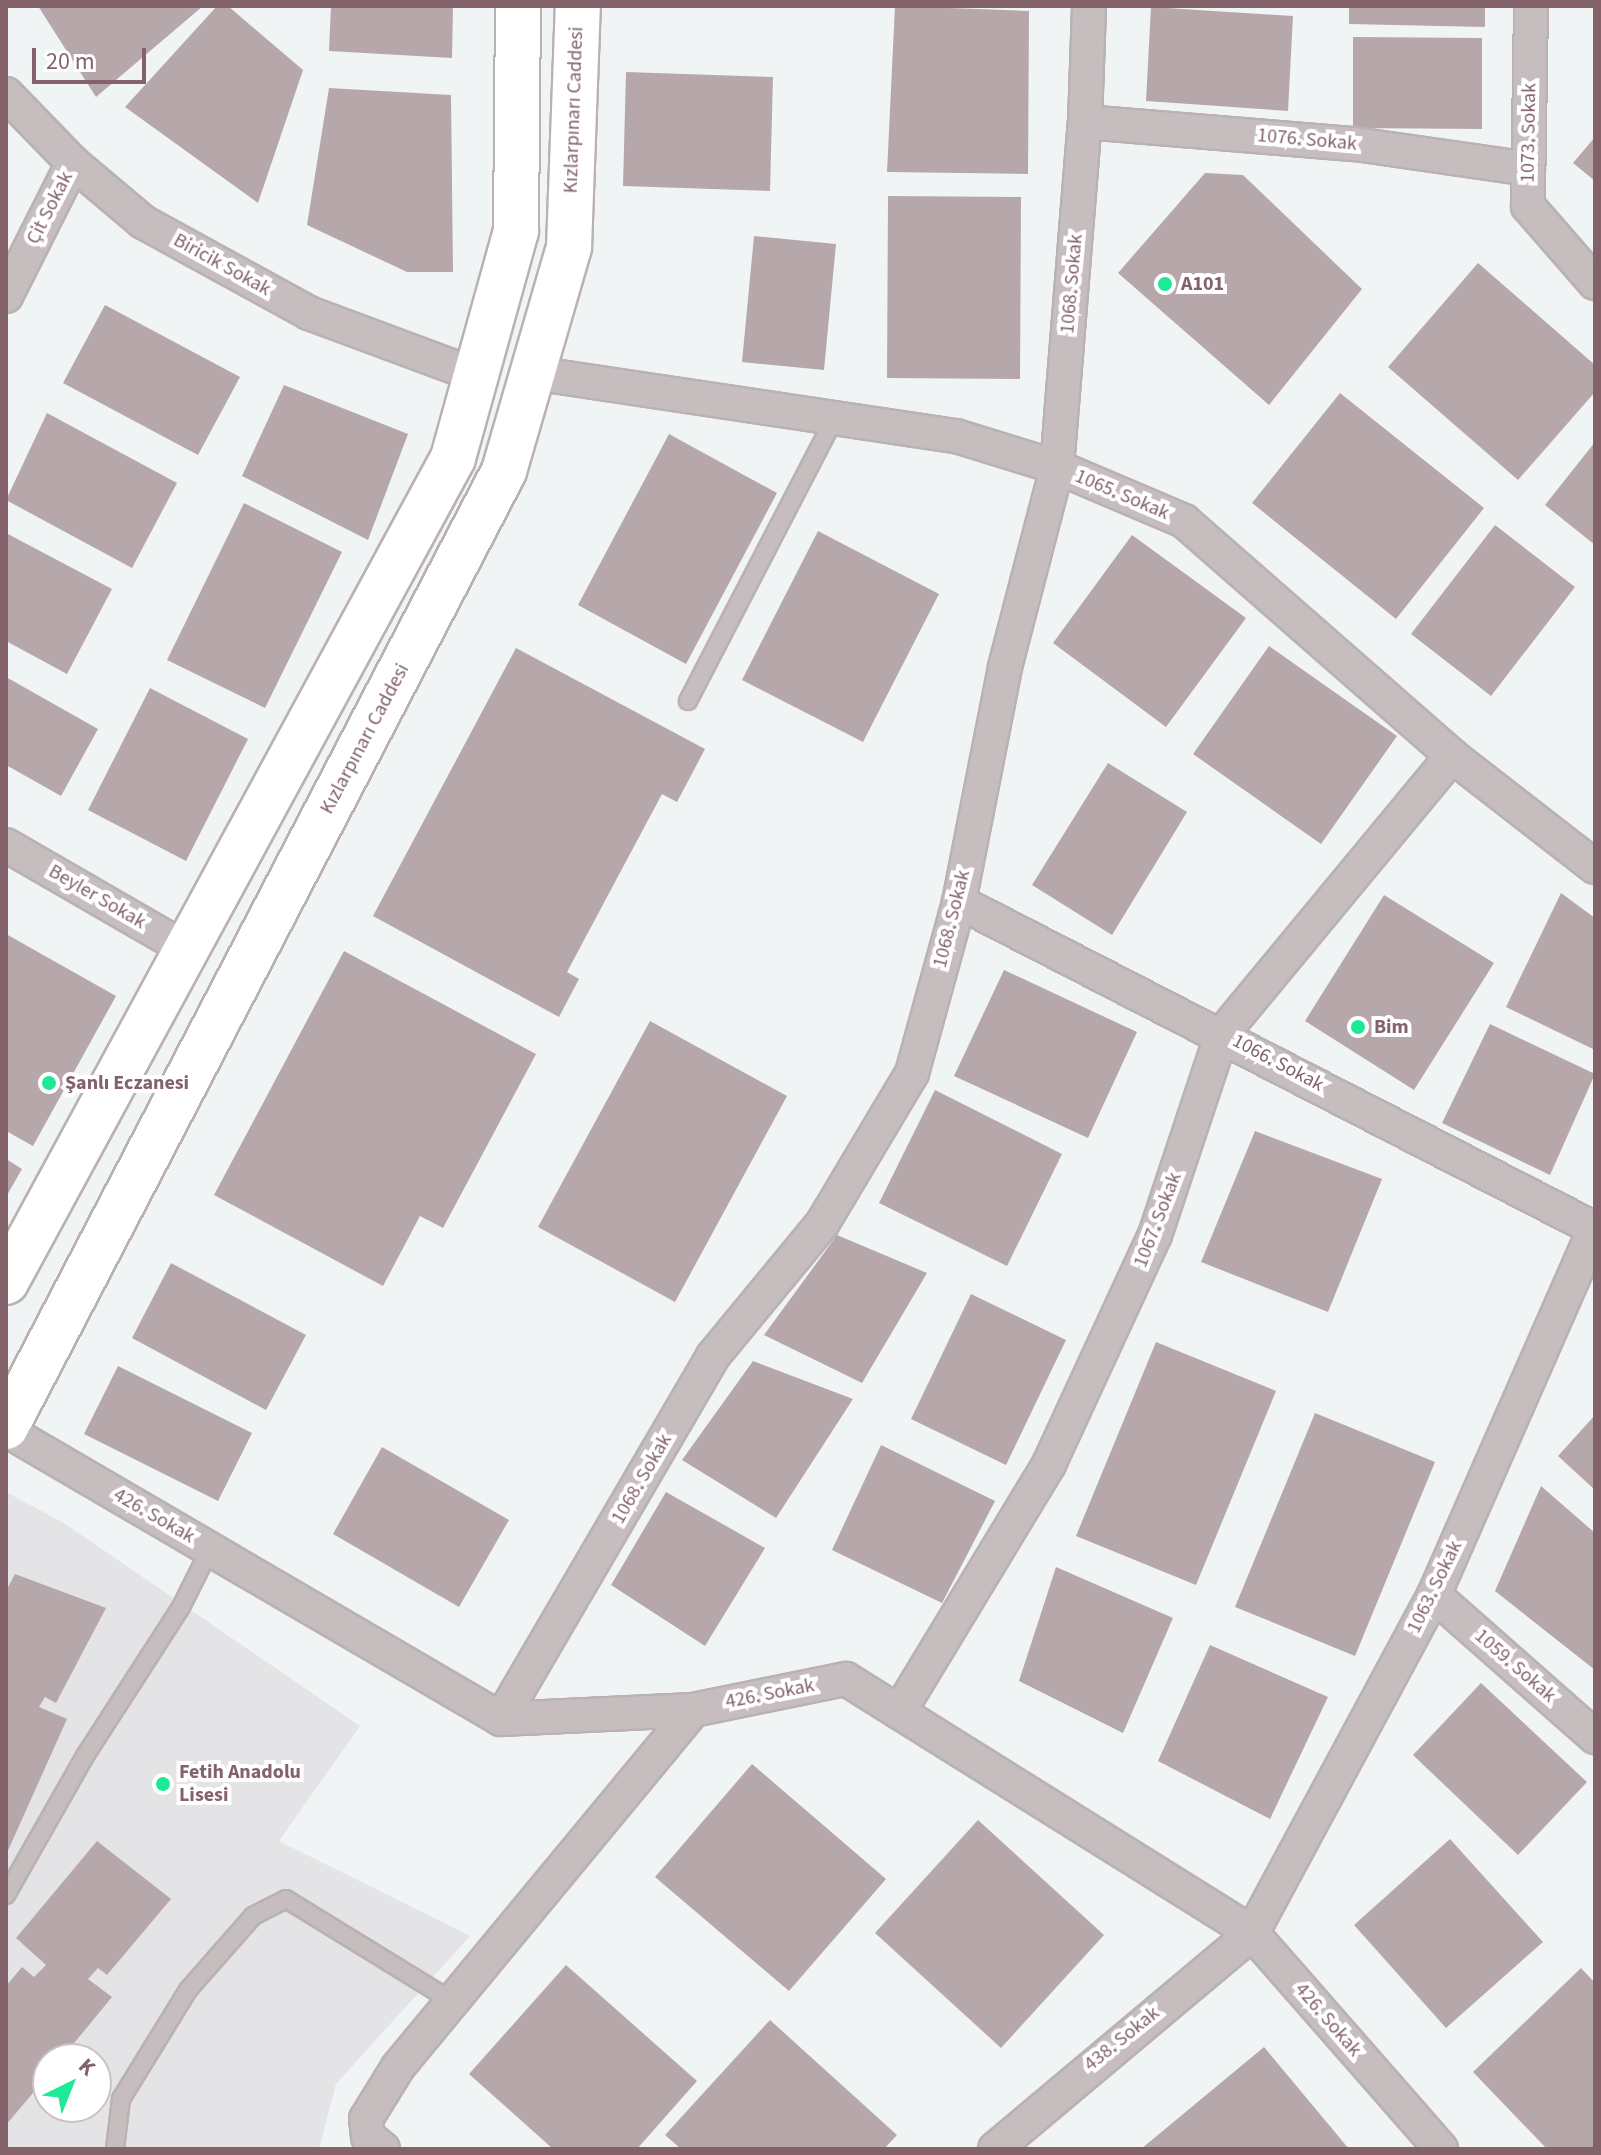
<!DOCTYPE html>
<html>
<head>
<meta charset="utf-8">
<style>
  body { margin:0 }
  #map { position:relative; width:1601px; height:2155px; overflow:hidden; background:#f1f4f5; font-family:"Source Sans 3",sans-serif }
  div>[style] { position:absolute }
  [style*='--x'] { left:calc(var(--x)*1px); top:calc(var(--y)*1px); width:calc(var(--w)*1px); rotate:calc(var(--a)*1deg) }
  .built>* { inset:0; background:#e4e4e6 }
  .building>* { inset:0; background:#b6a7ab }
  .roads { filter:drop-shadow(2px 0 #bab1b2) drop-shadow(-2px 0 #bab1b2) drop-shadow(0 2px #bab1b2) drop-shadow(0 -2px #bab1b2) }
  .service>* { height:16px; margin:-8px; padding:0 8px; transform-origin:8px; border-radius:8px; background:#c6bdbf }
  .minor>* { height:32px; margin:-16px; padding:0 16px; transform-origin:16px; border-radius:16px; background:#c6bdbf }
  .primary>* { height:44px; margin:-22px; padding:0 22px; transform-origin:22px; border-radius:22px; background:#fff }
  .dots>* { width:22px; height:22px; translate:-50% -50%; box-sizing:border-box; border:4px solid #fff; border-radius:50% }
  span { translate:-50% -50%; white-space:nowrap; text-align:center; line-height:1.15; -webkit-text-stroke:8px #fff; paint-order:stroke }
  .street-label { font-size:20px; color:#836369 }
  .poi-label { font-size:20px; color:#836369; font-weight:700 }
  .left { translate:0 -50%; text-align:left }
  .frame { position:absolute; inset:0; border:8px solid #836369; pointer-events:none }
  .north { position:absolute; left:32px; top:2043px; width:80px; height:80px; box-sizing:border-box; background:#fff; border:2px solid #cdc1c3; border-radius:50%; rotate:43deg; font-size:22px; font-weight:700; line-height:32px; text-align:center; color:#836369 }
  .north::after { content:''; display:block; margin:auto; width:28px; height:36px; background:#1de997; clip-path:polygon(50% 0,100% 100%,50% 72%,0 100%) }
  .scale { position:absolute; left:32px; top:48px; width:114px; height:36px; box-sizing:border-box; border:4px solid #836369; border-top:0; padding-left:10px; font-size:24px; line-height:28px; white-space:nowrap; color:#836369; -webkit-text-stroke:6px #fff; paint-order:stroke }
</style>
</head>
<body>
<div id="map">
  <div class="built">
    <i style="clip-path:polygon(evenodd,6px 1492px,64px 1523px,360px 1726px,279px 1841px,470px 1936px,336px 2084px,319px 2149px,6px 2149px,6px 1492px,48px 2059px,96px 2059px,96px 2107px,48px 2107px,48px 2059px)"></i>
  </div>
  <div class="building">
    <i style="clip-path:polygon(38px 6px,203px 6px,96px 97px)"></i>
    <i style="clip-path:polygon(217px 6px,228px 6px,303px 70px,258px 203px,125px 107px)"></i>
    <i style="clip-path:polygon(331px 6px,453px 6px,452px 58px,329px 51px)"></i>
    <i style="clip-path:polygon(895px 6px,1029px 11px,1028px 174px,887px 172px)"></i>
    <i style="clip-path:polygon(1349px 6px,1485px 6px,1485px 27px,1349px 24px)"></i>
    <i style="clip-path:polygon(1151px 7px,1293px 16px,1288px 111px,1146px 101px)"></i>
    <i style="clip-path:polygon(1353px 37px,1482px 38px,1482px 129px,1353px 128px)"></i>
    <i style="clip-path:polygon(626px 72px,773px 77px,770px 191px,623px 186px)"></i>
    <i style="clip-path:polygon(329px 88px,451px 95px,453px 272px,407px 272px,307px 225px)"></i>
    <i style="clip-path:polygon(1595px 137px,1595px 181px,1573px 163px)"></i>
    <i style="clip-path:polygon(1205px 173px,1243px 175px,1362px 289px,1269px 405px,1118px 273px)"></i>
    <i style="clip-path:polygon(888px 196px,1021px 197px,1020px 379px,887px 378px)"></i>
    <i style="clip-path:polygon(754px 236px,836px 244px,824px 370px,742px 362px)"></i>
    <i style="clip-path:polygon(1478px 263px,1595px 365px,1595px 392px,1518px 480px,1388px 367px)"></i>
    <i style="clip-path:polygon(105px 305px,240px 377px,198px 455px,63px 383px)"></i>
    <i style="clip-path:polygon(284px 385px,408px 434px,368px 540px,242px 476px)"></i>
    <i style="clip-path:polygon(1340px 393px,1484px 508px,1396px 619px,1252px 503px)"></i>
    <i style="clip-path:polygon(47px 413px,177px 483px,132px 568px,6px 500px)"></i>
    <i style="clip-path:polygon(669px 434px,777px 493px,686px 664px,578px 605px)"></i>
    <i style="clip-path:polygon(1595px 442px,1595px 545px,1545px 505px)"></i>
    <i style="clip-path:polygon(244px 503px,342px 552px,265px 708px,167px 660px)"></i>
    <i style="clip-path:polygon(1495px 525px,1575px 587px,1491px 696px,1411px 634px)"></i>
    <i style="clip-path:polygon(818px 531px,939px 594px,863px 742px,742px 680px)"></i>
    <i style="clip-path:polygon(6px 533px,112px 589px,67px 674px,6px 641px)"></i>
    <i style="clip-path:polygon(1132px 535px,1246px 618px,1166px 727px,1053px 643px)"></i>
    <i style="clip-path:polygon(1269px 646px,1397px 736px,1321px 844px,1193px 754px)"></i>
    <i style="clip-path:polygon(516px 648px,705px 749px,677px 802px,662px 794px,567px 972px,579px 979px,559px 1017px,373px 916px)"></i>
    <i style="clip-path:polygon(6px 677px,98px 729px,61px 796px,6px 765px)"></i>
    <i style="clip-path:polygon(150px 688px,248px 739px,186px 861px,88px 810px)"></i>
    <i style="clip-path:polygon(1108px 763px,1187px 812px,1112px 935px,1032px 885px)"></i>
    <i style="clip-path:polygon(1561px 893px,1595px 918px,1595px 1050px,1506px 1007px)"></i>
    <i style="clip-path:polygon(1384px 895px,1494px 963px,1414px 1090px,1305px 1021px)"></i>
    <i style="clip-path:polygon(6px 934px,116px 996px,33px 1146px,6px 1131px)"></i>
    <i style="clip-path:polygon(344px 951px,536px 1054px,443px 1228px,420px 1216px,383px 1286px,214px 1195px)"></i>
    <i style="clip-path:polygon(1004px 970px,1137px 1032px,1088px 1138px,954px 1076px)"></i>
    <i style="clip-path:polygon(650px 1021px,787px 1096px,675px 1302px,538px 1227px)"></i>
    <i style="clip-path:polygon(1490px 1024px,1595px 1074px,1550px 1175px,1442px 1123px)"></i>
    <i style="clip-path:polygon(935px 1090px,1062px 1154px,1007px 1266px,879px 1203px)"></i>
    <i style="clip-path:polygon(1255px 1131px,1382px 1179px,1328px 1312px,1201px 1262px)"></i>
    <i style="clip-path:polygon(6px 1159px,22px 1169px,6px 1197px)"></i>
    <i style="clip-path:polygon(837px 1235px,927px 1273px,862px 1383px,764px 1335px)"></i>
    <i style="clip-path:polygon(171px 1263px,306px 1335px,266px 1410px,132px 1338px)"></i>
    <i style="clip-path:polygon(971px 1294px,1066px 1340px,1006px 1465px,911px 1419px)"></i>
    <i style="clip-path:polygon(1156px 1342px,1276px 1391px,1196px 1585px,1076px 1536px)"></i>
    <i style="clip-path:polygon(753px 1361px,853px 1399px,776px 1518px,682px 1460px)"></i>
    <i style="clip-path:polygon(118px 1366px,252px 1433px,218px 1501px,84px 1434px)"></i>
    <i style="clip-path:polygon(1315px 1413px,1435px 1462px,1355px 1656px,1235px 1607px)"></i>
    <i style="clip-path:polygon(1595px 1415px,1595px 1490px,1558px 1456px)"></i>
    <i style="clip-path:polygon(881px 1445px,995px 1501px,942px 1603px,832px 1550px)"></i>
    <i style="clip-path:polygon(382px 1447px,509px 1520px,459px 1607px,333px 1534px)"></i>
    <i style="clip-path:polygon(1541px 1486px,1595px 1533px,1595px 1670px,1495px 1591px)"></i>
    <i style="clip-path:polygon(666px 1492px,765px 1548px,705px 1646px,611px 1585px)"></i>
    <i style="clip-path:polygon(1056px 1567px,1173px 1618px,1123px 1733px,1019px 1681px)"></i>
    <i style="clip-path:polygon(15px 1574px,106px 1608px,56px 1703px,45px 1697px,39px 1707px,67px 1719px,6px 1855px,6px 1591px)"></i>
    <i style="clip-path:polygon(1210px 1645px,1328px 1697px,1270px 1819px,1158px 1761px)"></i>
    <i style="clip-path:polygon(1481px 1683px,1587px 1782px,1518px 1855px,1413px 1755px)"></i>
    <i style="clip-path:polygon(752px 1764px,886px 1879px,789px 1991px,655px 1877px)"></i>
    <i style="clip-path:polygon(978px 1820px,1104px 1935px,1001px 2048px,875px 1933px)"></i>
    <i style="clip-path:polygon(1450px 1839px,1543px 1942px,1446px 2028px,1354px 1925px)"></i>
    <i style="clip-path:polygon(97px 1841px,171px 1899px,107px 1975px,98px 1968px,88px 1979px,112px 1997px,61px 2059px,48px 2059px,48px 2075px,6px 2125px,6px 1986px,22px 1967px,34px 1977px,46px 1965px,16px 1938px)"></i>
    <i style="clip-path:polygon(566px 1965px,697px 2081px,637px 2149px,553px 2149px,469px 2074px)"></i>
    <i style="clip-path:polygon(1581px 1968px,1595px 1983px,1595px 2149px,1547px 2149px,1473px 2072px)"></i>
    <i style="clip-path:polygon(770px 2020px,897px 2135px,884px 2149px,681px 2149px,665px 2135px)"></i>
    <i style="clip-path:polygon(1264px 2047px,1349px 2149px,1141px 2149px)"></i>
  </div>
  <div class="roads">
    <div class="service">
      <i style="--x:688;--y:701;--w:319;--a:-62.6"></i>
      <i style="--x:6;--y:1895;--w:160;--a:-60.4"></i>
      <i style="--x:85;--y:1756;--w:177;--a:-57.2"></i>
      <i style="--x:181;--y:1607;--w:65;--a:-63.4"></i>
      <i style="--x:115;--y:2149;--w:50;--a:-83.2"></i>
      <i style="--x:121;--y:2099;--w:128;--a:-58.4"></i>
      <i style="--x:188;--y:1990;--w:98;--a:-48.7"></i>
      <i style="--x:253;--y:1916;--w:37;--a:-27"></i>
      <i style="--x:286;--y:1899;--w:195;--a:31.6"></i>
    </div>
    <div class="minor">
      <i style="--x:1531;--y:6;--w:200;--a:90.9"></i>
      <i style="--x:1528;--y:206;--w:102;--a:49"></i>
      <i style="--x:6;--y:94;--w:96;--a:45.8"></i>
      <i style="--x:73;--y:163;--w:92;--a:40.1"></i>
      <i style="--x:143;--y:222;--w:189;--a:28.7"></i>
      <i style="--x:309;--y:313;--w:178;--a:20.4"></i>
      <i style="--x:1085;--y:122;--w:271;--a:4.7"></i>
      <i style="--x:1355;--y:144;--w:175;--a:8.2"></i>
      <i style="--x:6;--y:296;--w:149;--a:-63.3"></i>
      <i style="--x:533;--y:373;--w:428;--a:8.5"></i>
      <i style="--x:956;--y:436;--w:106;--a:17.1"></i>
      <i style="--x:1057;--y:467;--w:138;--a:23"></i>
      <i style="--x:1184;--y:521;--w:356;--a:41.2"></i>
      <i style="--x:1452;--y:756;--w:181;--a:37.8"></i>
      <i style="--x:6;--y:845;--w:210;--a:30"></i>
      <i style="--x:959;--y:902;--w:715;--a:27.21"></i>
      <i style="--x:6;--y:1430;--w:573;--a:30.28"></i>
      <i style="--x:501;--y:1719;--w:192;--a:-2.7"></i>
      <i style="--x:693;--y:1710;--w:156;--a:-11.5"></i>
      <i style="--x:846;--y:1679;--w:479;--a:32"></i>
      <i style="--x:1252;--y:1933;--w:287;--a:48.8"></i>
      <i style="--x:1434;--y:1595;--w:215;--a:41.4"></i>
      <i style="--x:899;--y:1712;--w:290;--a:-58.8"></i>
      <i style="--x:1049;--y:1464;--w:252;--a:-65.2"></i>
      <i style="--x:1155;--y:1235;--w:212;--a:-71.6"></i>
      <i style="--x:1222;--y:1034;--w:361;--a:-50.4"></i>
      <i style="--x:501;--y:1719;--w:420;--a:-59.7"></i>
      <i style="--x:713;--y:1356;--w:171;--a:-50.5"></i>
      <i style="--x:822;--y:1224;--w:176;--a:-59.2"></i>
      <i style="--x:912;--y:1073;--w:177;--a:-74.6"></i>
      <i style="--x:959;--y:902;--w:239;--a:-78.9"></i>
      <i style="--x:1005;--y:667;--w:207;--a:-75.4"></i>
      <i style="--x:1057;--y:467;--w:346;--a:-85.4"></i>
      <i style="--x:1085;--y:122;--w:116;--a:-88"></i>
      <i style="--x:383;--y:2149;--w:19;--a:-141"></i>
      <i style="--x:368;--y:2137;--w:18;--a:-96"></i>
      <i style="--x:366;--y:2119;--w:61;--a:-58.4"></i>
      <i style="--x:398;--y:2067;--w:463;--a:-50.4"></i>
      <i style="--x:995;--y:2149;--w:336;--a:-40"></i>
      <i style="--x:1252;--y:1933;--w:384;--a:-61.7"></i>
      <i style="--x:1434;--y:1595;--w:400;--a:-66.3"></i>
    </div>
    <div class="primary">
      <i style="--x:6;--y:1282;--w:937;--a:-61.52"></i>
      <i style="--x:453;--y:458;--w:236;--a:-74.5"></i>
      <i style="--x:516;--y:231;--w:225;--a:-89.5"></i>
      <i style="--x:6;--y:1427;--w:1078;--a:-62.48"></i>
      <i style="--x:504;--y:471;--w:233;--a:-73.8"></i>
      <i style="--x:569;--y:247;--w:241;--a:-87.9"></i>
    </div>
  </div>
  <div class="dots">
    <i style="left:1165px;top:284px;background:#1de997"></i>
    <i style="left:1358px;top:1027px;background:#1de997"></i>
    <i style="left:49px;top:1083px;background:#1de997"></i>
    <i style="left:163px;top:1784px;background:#1de997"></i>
  </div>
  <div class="street-label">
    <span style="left:574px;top:110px;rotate:-88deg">Kızlarpınarı Caddesi</span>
    <span style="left:1529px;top:133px;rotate:-89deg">1073. Sokak</span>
    <span style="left:1307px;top:140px;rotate:5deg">1076. Sokak</span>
    <span style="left:50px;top:208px;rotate:-63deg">Çit Sokak</span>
    <span style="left:222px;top:265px;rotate:29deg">Biricik Sokak</span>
    <span style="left:1072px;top:284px;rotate:-85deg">1068. Sokak</span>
    <span style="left:1122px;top:495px;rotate:23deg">1065. Sokak</span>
    <span style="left:365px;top:739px;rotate:-62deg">Kızlarpınarı Caddesi</span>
    <span style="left:97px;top:897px;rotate:30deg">Beyler Sokak</span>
    <span style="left:952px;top:919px;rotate:-76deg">1068. Sokak</span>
    <span style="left:1278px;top:1063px;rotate:28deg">1066. Sokak</span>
    <span style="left:1158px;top:1220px;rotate:-69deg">1067. Sokak</span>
    <span style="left:642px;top:1479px;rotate:-60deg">1068. Sokak</span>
    <span style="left:154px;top:1516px;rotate:30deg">426. Sokak</span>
    <span style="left:1435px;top:1587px;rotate:-64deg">1063. Sokak</span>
    <span style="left:1515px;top:1666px;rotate:41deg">1059. Sokak</span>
    <span style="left:770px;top:1694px;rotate:-11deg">426. Sokak</span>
    <span style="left:1328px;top:2020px;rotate:49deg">426. Sokak</span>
    <span style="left:1122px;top:2039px;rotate:-39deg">438. Sokak</span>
  </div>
  <div class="poi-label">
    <span class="left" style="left:1181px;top:284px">A101</span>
    <span class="left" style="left:1374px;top:1027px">Bim</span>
    <span class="left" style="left:65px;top:1083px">Şanlı Eczanesi</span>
    <span class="left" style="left:179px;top:1784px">Fetih Anadolu<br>Lisesi</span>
  </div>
  <div class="frame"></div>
  <div class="north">K</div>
  <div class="scale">20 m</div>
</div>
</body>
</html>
